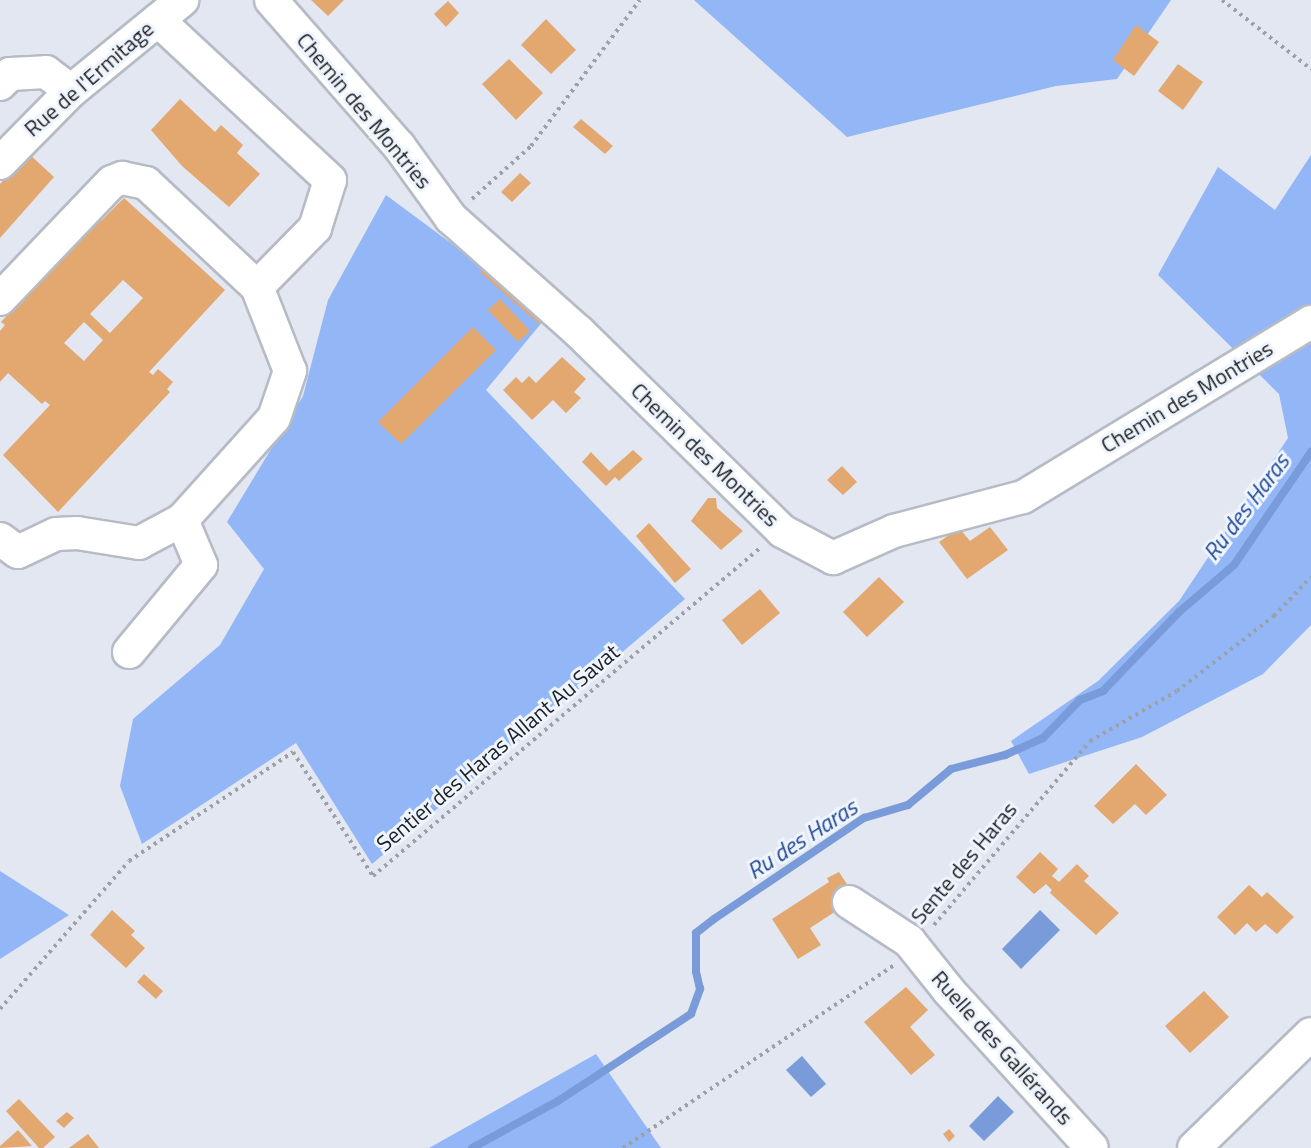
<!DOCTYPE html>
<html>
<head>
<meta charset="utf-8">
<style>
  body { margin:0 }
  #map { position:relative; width:1311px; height:1148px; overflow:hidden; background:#e2e7f1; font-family:"Titillium Web",sans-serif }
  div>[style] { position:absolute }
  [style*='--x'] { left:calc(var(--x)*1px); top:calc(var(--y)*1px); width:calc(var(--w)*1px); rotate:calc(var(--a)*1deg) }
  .forest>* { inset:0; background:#93b6f6 }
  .water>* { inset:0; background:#799bd9 }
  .stream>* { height:8px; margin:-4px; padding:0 4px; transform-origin:4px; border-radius:4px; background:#799bd9 }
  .building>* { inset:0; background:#e3a770 }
  .path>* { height:4px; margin-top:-2px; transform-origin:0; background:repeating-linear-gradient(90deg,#9ca0a7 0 3px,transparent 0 7.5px) }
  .roads { filter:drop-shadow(2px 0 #b6bbc4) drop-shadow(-2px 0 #b6bbc4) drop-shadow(0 2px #b6bbc4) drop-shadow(0 -2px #b6bbc4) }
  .minor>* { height:32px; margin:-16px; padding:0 16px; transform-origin:16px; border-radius:16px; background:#fff }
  span { translate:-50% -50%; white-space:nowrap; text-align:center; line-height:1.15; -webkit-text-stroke:6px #eff5fe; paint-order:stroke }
  .street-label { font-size:22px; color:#1d1f22 }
  .water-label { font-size:24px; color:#244a94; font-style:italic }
</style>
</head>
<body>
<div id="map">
  <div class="forest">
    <i style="clip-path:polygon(694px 0,1171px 0,1117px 79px,1056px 86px,847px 137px)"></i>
    <i style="clip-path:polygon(1311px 155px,1311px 625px,1263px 674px,1142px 737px,1029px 774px,1011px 741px,1098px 681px,1179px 601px,1288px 438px,1279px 394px,1158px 275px,1218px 167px,1275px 210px)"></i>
    <i style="clip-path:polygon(386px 195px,548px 315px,486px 390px,685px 599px,372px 864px,296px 743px,142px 844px,120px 786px,133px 719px,220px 645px,264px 569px,227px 522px,303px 396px,328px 300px)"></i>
    <i style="clip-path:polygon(0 871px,69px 915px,0 959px)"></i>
    <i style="clip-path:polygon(596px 1054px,661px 1148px,429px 1148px)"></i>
  </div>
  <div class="water">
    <i style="clip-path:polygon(1040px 910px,1060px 930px,1021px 969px,1002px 949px)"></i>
    <i style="clip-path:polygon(802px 1056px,826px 1084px,811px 1097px,786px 1070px)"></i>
    <i style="clip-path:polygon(998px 1096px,1014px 1112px,984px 1141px,969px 1126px)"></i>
  </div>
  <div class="stream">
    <i style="--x:472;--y:1148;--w:98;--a:-28.7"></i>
    <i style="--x:558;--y:1101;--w:159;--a:-33.2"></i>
    <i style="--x:691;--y:1014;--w:27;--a:-70"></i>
    <i style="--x:700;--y:989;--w:17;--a:-103"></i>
    <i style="--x:696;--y:972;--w:39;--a:-90"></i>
    <i style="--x:696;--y:933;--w:23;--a:-38"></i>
    <i style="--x:714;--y:919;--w:181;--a:-34"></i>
    <i style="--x:864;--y:818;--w:46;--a:-16.5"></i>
    <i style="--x:908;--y:805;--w:56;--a:-39.9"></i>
    <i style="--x:951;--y:769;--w:56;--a:-14.5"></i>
    <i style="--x:1005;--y:755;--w:42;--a:-24.1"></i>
    <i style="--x:1043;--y:738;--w:53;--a:-45.8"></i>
    <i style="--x:1080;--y:700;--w:25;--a:-21"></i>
    <i style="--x:1103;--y:691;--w:110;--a:-46.1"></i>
    <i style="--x:1179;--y:612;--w:72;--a:-40.5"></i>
    <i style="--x:1234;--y:565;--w:137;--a:-55.7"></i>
  </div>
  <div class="building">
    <i style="clip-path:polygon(311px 0,344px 0,328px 16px)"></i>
    <i style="clip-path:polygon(448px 1px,459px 13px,446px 27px,434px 14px)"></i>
    <i style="clip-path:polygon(546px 19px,576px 50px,551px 74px,521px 45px)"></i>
    <i style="clip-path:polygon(1136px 25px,1159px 42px,1134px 76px,1113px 60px)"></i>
    <i style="clip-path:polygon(509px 59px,543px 93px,516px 120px,482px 84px)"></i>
    <i style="clip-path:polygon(1178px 64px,1203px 82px,1183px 110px,1158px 91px)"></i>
    <i style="clip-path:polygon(180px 99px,215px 132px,221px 125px,243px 145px,237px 153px,260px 174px,229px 207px,182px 166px,151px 130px)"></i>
    <i style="clip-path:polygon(581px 119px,613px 146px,605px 154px,573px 127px)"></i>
    <i style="clip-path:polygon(28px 153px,54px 177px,0 238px,0 184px)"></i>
    <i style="clip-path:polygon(520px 173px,531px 183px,512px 202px,501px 192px)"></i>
    <i style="clip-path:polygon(evenodd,124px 198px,225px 290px,149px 372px,153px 375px,158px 369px,173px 382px,167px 389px,170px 392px,58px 512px,3px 455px,50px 405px,45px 401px,42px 404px,8px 373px,0 382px,0 331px,5px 325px,1px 322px,98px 219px,101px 221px,124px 198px,123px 280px,143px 298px,110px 333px,90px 314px,123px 280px,124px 198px,84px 322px,103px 340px,84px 361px,64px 343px,84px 322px)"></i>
    <i style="clip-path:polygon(488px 263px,548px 315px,539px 324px,480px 272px)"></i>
    <i style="clip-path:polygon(500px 299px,530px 331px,518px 342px,488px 310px)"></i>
    <i style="clip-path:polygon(473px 327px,496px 350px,401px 444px,378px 422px)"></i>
    <i style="clip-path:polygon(562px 357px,586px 379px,574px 392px,581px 398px,566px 413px,553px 400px,532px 420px,503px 390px,516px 377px,522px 383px,529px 376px,536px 383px)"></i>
    <i style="clip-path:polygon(633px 450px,643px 459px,619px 481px,615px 477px,606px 486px,582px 462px,591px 452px,609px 471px)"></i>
    <i style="clip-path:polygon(842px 466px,857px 482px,843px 495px,827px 480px)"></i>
    <i style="clip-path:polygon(708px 498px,716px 498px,717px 508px,743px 531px,721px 550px,691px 521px)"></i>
    <i style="clip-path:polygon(649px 523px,691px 569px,675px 583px,636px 536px)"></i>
    <i style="clip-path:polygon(990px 527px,1008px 550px,967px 579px,939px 542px,959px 528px,970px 541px)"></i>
    <i style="clip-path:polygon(879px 577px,904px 602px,867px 637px,843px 612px)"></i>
    <i style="clip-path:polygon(760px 589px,780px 613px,742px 645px,722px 620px)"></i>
    <i style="clip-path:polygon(1136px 764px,1167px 795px,1146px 815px,1135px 804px,1113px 824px,1094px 806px)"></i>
    <i style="clip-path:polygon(1040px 852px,1058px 869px,1052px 876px,1059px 882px,1077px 864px,1089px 876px,1084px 881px,1119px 913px,1096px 935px,1050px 893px,1052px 890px,1046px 884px,1034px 894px,1016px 877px)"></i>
    <i style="clip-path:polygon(839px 872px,856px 898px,810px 928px,821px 945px,798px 959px,772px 919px,829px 882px,827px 878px)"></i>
    <i style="clip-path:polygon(1249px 885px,1262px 897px,1267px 892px,1294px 917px,1277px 934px,1265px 924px,1256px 932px,1247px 923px,1235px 935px,1217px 917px)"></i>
    <i style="clip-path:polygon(112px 910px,135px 931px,131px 935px,145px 948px,126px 968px,90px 935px)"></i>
    <i style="clip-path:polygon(144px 974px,163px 991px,156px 999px,137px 982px)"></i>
    <i style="clip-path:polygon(906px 987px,928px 1010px,910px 1027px,935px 1055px,911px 1075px,864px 1022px)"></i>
    <i style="clip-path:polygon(1204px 991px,1229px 1017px,1190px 1053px,1165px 1026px)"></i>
    <i style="clip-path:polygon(19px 1099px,55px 1137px,43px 1148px,39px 1148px,6px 1111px)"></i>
    <i style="clip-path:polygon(67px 1112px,74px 1118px,64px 1128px,56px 1121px)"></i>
    <i style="clip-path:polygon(949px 1129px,955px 1136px,949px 1142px,943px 1134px)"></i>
    <i style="clip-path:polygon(18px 1130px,32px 1146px,0 1148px,0 1146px)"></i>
    <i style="clip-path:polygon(88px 1134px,99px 1148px,69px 1148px)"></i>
  </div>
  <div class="path">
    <i style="--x:1222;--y:0;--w:113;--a:37.8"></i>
    <i style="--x:472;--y:199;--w:79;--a:-41.9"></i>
    <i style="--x:531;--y:146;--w:182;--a:-53.3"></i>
    <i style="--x:934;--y:925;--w:241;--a:-49.7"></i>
    <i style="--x:1090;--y:741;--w:100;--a:-29.9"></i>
    <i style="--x:1177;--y:691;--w:123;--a:-37.7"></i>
    <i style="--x:1274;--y:616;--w:54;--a:-46.5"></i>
    <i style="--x:0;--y:1009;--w:196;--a:-48.9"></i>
    <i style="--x:129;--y:861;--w:197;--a:-33.6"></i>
    <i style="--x:293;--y:752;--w:148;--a:57.2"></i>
    <i style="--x:373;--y:876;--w:507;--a:-40.28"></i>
    <i style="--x:623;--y:1148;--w:326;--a:-34"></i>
  </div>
  <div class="roads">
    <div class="minor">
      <i style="--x:271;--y:0;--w:194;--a:48.8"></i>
      <i style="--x:399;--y:146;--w:89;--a:54.2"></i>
      <i style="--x:451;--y:218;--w:171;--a:41.7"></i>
      <i style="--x:579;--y:332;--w:284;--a:44.4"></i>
      <i style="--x:782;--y:531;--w:58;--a:27.9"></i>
      <i style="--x:833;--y:558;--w:67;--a:-23.9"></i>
      <i style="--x:894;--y:531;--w:133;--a:-14.8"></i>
      <i style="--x:1023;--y:497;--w:337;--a:-31.3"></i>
      <i style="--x:0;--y:84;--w:14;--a:-45"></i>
      <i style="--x:10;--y:74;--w:36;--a:-3"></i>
      <i style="--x:46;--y:72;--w:31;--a:37"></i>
      <i style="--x:0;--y:163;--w:101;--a:-45.4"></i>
      <i style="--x:71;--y:91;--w:144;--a:-39.3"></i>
      <i style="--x:0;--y:299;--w:162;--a:-46.3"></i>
      <i style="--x:112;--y:182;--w:11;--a:-22"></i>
      <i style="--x:122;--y:178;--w:25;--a:12"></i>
      <i style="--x:146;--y:183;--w:152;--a:43.1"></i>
      <i style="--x:257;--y:287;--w:83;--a:-45.5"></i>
      <i style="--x:315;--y:228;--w:50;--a:-72.6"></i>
      <i style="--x:330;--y:180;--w:235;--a:-137.1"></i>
      <i style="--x:0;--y:539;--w:22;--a:36"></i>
      <i style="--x:18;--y:552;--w:42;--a:-25.3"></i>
      <i style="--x:56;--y:534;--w:21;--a:-3"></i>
      <i style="--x:77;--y:533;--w:63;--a:9.2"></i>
      <i style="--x:139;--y:543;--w:49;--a:-28.1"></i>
      <i style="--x:182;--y:520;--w:137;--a:-48"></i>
      <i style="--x:274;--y:418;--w:50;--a:-71.2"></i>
      <i style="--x:290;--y:371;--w:90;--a:-111.4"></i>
      <i style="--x:129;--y:652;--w:113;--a:-50.4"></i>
      <i style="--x:201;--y:565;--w:49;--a:-112.9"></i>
      <i style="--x:849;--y:902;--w:72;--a:33"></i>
      <i style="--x:909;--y:941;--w:64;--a:51.3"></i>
      <i style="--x:949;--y:991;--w:212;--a:47.7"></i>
      <i style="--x:1194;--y:1148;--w:163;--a:-44.3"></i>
    </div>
  </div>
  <div class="street-label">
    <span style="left:89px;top:79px;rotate:-41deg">Rue de l'Ermitage</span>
    <span style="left:364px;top:111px;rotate:50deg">Chemin des Montries</span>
    <span style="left:1187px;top:397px;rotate:-31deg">Chemin des Montries</span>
    <span style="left:705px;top:455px;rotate:44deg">Chemin des Montries</span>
    <span style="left:498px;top:748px;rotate:-40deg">Sentier des Haras Allant Au Savat</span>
    <span style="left:964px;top:863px;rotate:-50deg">Sente des Haras</span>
    <span style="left:1002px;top:1048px;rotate:48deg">Ruelle des Gallérands</span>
  </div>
  <div class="water-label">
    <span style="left:1246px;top:507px;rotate:-53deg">Ru des Haras</span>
    <span style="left:802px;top:839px;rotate:-33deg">Ru des Haras</span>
  </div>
</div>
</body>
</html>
